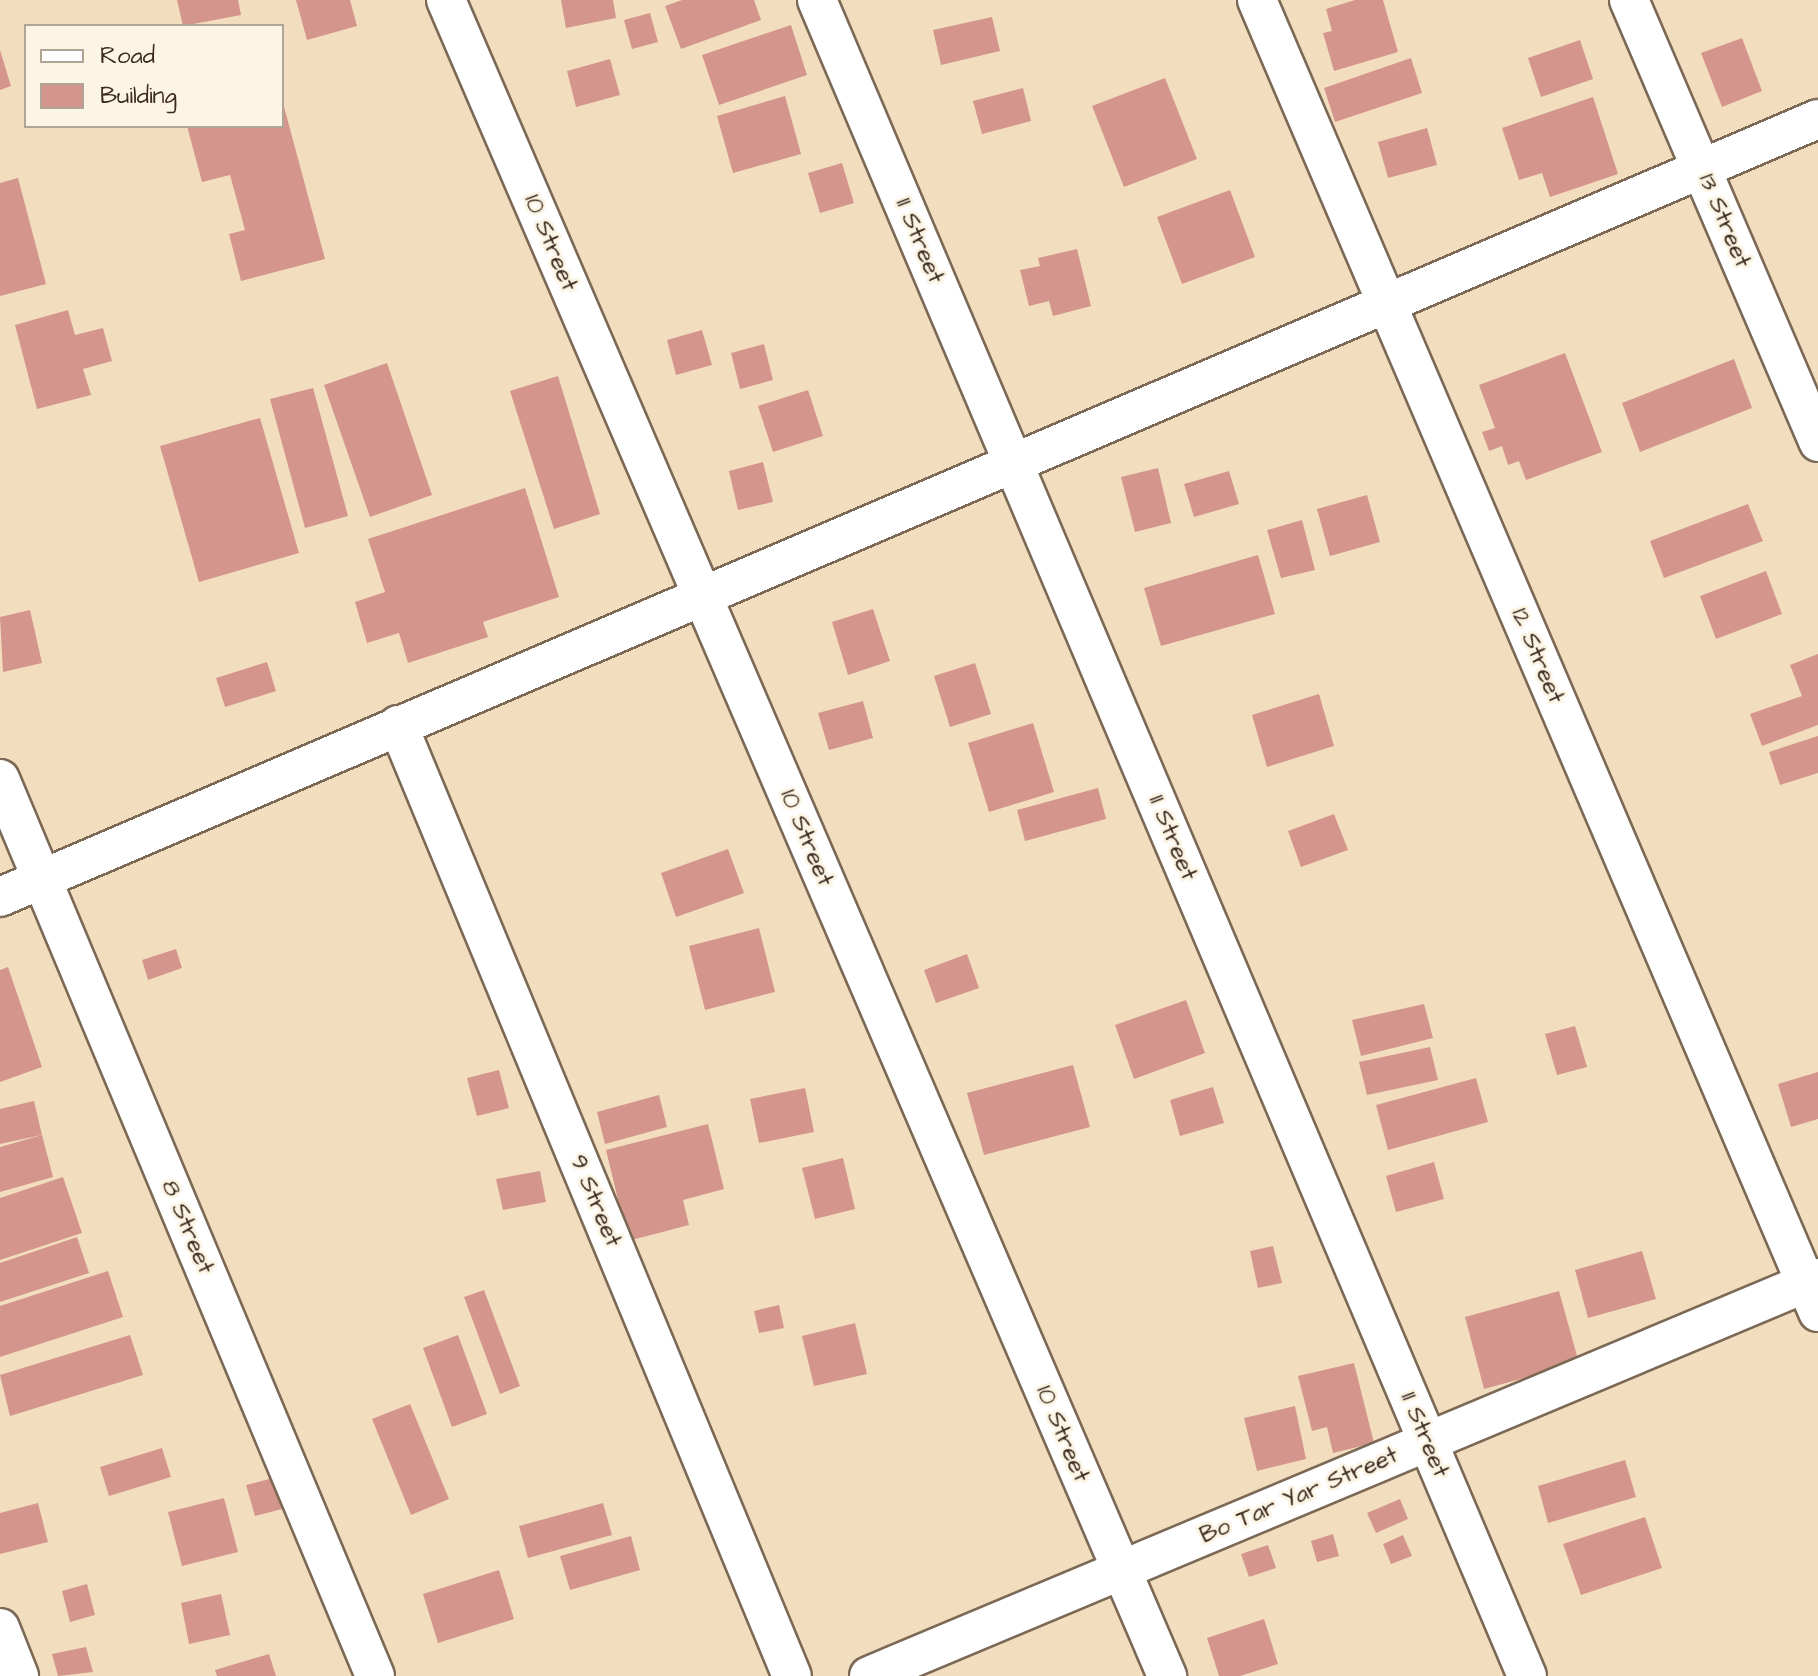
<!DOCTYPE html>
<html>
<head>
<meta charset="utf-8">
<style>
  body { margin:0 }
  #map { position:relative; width:1818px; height:1676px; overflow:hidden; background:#f2debf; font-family:"Architects Daughter",sans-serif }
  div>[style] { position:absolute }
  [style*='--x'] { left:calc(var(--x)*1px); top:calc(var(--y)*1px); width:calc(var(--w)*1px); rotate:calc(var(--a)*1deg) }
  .building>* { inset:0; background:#d4968c }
  .roads { filter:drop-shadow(2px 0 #7b6956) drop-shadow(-2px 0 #7b6956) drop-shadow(0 2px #7b6956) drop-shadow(0 -2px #7b6956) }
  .street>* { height:38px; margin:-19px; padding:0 19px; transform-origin:19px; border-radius:19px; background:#fff }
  span { translate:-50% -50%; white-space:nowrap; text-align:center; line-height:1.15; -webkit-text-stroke:6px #fcf5e5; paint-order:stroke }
  .street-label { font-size:24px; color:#3b2a1e }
  .legend { position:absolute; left:24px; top:24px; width:260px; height:104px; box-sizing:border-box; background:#fcf5e5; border:2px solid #afa495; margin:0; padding:10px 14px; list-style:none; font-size:24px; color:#3b2a1e }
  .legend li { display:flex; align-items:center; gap:16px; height:40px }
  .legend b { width:40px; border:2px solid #afa495 }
</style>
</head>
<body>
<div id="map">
  <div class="building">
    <i style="clip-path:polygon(177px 0,238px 0,241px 15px,183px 26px)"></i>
    <i style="clip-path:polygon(296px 0,350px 0,357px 26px,307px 40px)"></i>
    <i style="clip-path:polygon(561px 0,613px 0,616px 18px,566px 28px)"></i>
    <i style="clip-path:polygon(682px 0,754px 0,761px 20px,681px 49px,665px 6px)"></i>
    <i style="clip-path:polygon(1355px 0,1383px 0,1398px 52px,1334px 71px,1323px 33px,1332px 31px,1326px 9px)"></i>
    <i style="clip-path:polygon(650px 13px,658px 42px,632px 49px,624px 20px)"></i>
    <i style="clip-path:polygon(992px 17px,1000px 51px,941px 65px,933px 30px)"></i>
    <i style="clip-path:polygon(791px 25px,807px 75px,719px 105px,702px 55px)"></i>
    <i style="clip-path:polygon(1742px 38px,1762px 91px,1722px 107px,1701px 53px)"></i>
    <i style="clip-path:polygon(1580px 40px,1593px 79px,1541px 97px,1528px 58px)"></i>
    <i style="clip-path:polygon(0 50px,11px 86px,0 90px)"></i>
    <i style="clip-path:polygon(1411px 58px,1422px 93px,1335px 122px,1324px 88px)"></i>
    <i style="clip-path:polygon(610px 59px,620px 95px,576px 107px,567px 71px)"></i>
    <i style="clip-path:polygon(1165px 78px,1197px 159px,1124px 187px,1092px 106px)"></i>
    <i style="clip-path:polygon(1023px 88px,1031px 121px,982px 134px,973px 101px)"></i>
    <i style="clip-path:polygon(785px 96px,801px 154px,733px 173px,717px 116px)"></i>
    <i style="clip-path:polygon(1593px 97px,1618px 174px,1550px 197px,1542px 173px,1519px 180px,1502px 128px)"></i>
    <i style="clip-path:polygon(283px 103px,325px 259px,241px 281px,229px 234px,245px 230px,230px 175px,202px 182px,187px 126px,282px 126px)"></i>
    <i style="clip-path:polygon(1427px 128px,1437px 165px,1388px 178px,1378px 142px)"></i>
    <i style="clip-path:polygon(842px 163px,854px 203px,820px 213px,808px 173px)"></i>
    <i style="clip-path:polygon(18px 178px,46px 284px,0 296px,0 183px)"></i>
    <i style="clip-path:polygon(1230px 190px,1255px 257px,1182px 284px,1157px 217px)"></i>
    <i style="clip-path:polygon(1077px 249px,1091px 306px,1053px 316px,1049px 301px,1029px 306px,1020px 270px,1040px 266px,1038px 258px)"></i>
    <i style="clip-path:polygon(68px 310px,75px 335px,103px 328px,112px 361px,83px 369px,91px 395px,37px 409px,15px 325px)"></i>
    <i style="clip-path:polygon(702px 330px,712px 365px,676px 375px,667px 340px)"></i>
    <i style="clip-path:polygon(764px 344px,773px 380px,740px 389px,731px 353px)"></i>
    <i style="clip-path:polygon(1565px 353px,1602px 452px,1526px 480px,1519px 461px,1508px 465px,1502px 446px,1489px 451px,1482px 432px,1495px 428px,1479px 385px)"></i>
    <i style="clip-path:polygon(1734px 359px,1752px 408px,1640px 452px,1622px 403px)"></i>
    <i style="clip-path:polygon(387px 363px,432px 495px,370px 517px,324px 385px)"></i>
    <i style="clip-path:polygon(558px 376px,600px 514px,554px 529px,510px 391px)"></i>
    <i style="clip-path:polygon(313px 388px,348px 516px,305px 528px,270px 399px)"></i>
    <i style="clip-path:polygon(808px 390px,823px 436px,773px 452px,758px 406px)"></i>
    <i style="clip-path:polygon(260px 418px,299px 553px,199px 582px,160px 446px)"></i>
    <i style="clip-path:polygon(763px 462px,773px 502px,738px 510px,729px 471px)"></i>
    <i style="clip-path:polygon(1158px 468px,1171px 523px,1135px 532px,1121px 477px)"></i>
    <i style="clip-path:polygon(1229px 471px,1239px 504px,1194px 517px,1184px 484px)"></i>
    <i style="clip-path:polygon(525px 488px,559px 597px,483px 622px,488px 637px,408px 663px,399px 633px,367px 643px,355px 602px,385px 592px,368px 539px)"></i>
    <i style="clip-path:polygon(1367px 495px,1380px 542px,1330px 556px,1317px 509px)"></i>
    <i style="clip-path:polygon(1748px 504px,1763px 541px,1664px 578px,1650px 541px)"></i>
    <i style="clip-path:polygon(1302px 520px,1315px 570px,1281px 578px,1267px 530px)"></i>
    <i style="clip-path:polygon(1258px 555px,1275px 614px,1161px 646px,1144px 588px)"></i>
    <i style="clip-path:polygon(1766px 571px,1782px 614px,1716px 639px,1700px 596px)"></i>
    <i style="clip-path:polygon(873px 609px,890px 661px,848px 675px,832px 622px)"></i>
    <i style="clip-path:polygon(30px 610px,42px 663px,3px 672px,0 617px)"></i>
    <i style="clip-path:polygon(1818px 654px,1818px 725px,1762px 746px,1750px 714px,1802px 696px,1790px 665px)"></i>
    <i style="clip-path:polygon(267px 662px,276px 691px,225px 707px,216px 678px)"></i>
    <i style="clip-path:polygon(975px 663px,991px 714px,950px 727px,934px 676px)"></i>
    <i style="clip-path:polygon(1319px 694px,1334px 746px,1267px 767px,1252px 715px)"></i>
    <i style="clip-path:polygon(863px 701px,873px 738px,829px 750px,818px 713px)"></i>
    <i style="clip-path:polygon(1033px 723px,1054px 792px,989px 812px,968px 743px)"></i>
    <i style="clip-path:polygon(1818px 736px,1818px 773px,1780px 785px,1769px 752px)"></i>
    <i style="clip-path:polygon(1098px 788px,1106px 819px,1025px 841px,1017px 810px)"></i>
    <i style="clip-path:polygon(1334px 814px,1348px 850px,1301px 867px,1288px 831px)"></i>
    <i style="clip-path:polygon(728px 849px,744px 893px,676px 917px,661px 873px)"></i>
    <i style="clip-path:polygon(759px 928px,775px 992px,705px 1010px,689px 946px)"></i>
    <i style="clip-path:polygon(176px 949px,182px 968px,148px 980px,142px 960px)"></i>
    <i style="clip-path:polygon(967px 954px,979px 988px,936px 1003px,924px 970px)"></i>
    <i style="clip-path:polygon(8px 967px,42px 1067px,0 1082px,0 970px)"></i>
    <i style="clip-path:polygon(1186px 1000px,1205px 1053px,1134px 1079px,1115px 1025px)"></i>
    <i style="clip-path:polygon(1424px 1004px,1433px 1038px,1361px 1056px,1352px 1020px)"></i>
    <i style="clip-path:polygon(1575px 1026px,1587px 1067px,1557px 1075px,1545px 1034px)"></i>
    <i style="clip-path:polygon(1430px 1047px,1438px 1080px,1367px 1095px,1359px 1062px)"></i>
    <i style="clip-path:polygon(1073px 1065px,1090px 1127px,984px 1155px,967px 1093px)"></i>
    <i style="clip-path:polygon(499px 1070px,509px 1108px,477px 1116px,467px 1078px)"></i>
    <i style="clip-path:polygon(1818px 1072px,1818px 1119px,1791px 1127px,1778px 1084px)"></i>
    <i style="clip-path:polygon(1476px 1078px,1488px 1122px,1388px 1150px,1376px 1105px)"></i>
    <i style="clip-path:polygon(1213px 1087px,1224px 1123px,1180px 1136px,1170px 1100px)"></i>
    <i style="clip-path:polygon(805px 1088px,814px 1132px,759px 1143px,750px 1099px)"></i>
    <i style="clip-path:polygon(659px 1095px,667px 1127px,605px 1144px,597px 1112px)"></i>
    <i style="clip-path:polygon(34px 1101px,42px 1135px,0 1144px,0 1109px)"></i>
    <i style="clip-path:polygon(708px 1124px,724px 1189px,683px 1200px,689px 1225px,628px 1241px,606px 1150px)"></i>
    <i style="clip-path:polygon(42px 1135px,53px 1177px,0 1192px,0 1147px)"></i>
    <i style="clip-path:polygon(843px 1158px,855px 1209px,815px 1219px,802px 1168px)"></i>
    <i style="clip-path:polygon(1434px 1162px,1444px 1199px,1396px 1212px,1386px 1176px)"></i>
    <i style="clip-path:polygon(540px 1171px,546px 1202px,503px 1210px,496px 1179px)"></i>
    <i style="clip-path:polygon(63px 1177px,82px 1233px,0 1260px,0 1198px)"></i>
    <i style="clip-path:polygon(77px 1237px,89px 1273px,0 1302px,0 1263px)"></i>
    <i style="clip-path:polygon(1273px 1246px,1282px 1283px,1258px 1288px,1250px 1251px)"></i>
    <i style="clip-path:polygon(1642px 1251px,1656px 1299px,1588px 1318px,1575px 1270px)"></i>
    <i style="clip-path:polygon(108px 1271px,123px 1317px,0 1357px,0 1306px)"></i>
    <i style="clip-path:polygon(484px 1290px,520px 1386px,500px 1394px,464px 1297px)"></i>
    <i style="clip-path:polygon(1559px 1291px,1579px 1363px,1484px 1389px,1465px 1317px)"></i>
    <i style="clip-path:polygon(779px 1305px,784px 1328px,759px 1333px,754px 1311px)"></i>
    <i style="clip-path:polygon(855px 1323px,867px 1374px,814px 1386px,802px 1336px)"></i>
    <i style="clip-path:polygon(130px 1335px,143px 1375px,10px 1416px,0 1375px)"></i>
    <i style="clip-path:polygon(458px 1335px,487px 1414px,452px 1427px,423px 1348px)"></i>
    <i style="clip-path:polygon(1354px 1363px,1374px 1443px,1333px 1453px,1327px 1427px,1312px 1431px,1298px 1376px)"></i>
    <i style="clip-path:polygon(410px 1404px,449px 1499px,411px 1515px,372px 1419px)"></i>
    <i style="clip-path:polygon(1295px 1406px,1306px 1459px,1257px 1471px,1244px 1418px)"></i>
    <i style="clip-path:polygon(162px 1448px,171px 1477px,109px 1496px,100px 1467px)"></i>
    <i style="clip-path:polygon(1625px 1460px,1636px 1497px,1548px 1523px,1538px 1486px)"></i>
    <i style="clip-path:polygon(273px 1478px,282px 1509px,255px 1516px,246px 1485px)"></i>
    <i style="clip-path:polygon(224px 1498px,238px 1552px,182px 1566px,168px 1512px)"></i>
    <i style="clip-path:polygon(1400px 1499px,1408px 1519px,1376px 1533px,1367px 1513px)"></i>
    <i style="clip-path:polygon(38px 1503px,48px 1542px,0 1554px,0 1513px)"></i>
    <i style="clip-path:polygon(603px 1503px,612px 1535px,528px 1558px,519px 1526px)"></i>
    <i style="clip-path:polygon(1645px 1517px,1662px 1568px,1581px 1595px,1563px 1544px)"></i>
    <i style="clip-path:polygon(1333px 1534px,1339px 1556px,1317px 1562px,1311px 1541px)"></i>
    <i style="clip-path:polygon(1403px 1535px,1412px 1556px,1391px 1564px,1383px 1544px)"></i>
    <i style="clip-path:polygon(631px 1536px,640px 1570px,570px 1590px,560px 1556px)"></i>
    <i style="clip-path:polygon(1268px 1545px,1276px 1568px,1249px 1577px,1241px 1554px)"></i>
    <i style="clip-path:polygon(499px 1570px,514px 1619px,438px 1643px,423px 1594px)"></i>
    <i style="clip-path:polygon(87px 1584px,95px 1615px,70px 1622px,62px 1591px)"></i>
    <i style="clip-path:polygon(221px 1594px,230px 1635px,189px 1644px,181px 1603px)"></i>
    <i style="clip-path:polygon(1264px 1619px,1278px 1664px,1240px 1676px,1219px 1676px,1207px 1638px)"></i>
    <i style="clip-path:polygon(86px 1647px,93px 1672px,58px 1676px,52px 1654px)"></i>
    <i style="clip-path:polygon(269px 1654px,276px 1676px,217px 1676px,215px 1670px)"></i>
  </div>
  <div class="roads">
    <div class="street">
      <i style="--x:446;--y:0;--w:1825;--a:66.72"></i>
      <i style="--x:817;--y:0;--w:1820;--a:67.04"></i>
      <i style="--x:1257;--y:0;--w:1427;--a:66.85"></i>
      <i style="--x:1629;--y:0;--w:481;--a:66.8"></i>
      <i style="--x:398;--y:725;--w:1029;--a:67.5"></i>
      <i style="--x:0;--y:779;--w:972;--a:67.31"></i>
      <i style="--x:0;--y:897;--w:1977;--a:-23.17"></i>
      <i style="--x:0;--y:1628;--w:52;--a:68.4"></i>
      <i style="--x:869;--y:1676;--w:1029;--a:-22.75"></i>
    </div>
  </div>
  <div class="street-label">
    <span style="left:1724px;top:221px;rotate:67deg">13 Street</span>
    <span style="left:919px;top:241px;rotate:67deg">11 Street</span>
    <span style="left:550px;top:243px;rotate:67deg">10 Street</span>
    <span style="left:1537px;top:656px;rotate:67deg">12 Street</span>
    <span style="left:806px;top:838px;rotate:67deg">10 Street</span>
    <span style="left:1172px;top:838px;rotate:67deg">11 Street</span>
    <span style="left:595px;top:1201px;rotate:67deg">9 Street</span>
    <span style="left:187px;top:1227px;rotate:67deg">8 Street</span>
    <span style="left:1062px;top:1434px;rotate:67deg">10 Street</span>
    <span style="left:1424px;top:1435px;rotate:67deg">11 Street</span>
    <span style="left:1299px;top:1496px;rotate:-23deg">Bo Tar Yar Street</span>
  </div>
  <ul class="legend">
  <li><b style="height:10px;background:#fff"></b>Road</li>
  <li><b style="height:22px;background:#d4968c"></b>Building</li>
  </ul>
</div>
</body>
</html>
